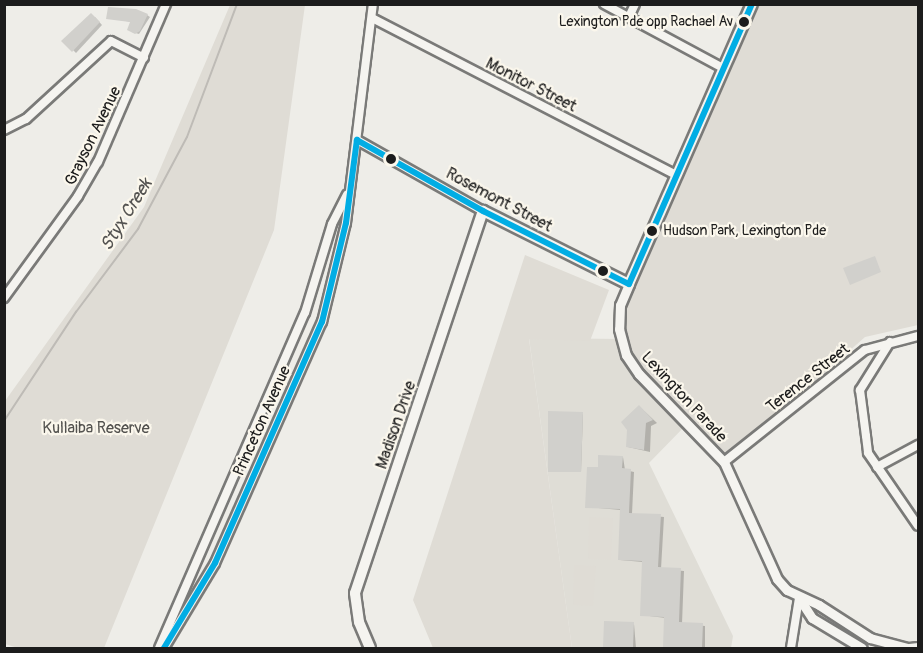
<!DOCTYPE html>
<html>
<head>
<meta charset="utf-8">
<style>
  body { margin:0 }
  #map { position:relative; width:923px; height:653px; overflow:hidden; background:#eeede8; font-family:Pangolin,sans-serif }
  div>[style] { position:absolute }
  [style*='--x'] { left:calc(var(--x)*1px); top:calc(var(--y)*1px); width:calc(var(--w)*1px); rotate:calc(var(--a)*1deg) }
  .built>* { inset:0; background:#dfddd6 }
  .green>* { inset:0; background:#dfdcd5 }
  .shadow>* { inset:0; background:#0003 }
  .stream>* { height:2px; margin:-1px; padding:0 1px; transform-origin:1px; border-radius:1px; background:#bebbb6 }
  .building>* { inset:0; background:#d1d0cc }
  .roads { filter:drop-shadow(2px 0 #7a7a78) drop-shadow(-2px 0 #7a7a78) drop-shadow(0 2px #7a7a78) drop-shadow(0 -2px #7a7a78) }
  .minor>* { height:8px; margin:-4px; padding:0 4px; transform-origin:4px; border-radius:4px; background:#f5f4f0 }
  .tertiary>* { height:9px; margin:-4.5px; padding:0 4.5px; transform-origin:4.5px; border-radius:4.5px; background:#f5f4f0 }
  .secondary>* { height:10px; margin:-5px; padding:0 5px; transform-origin:5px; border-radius:5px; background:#f5f4f0 }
  .bus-1>* { height:6px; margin:-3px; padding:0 3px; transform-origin:3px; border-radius:3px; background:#01ade4 }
  .dots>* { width:16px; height:16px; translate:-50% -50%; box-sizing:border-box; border:3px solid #fbf7ec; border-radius:50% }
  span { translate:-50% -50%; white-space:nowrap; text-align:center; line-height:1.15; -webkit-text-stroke:4.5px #fbf7ec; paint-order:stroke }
  .bus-label { font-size:14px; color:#1c1c1c }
  .right { translate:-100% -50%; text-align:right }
  .left { translate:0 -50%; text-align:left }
  .street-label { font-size:16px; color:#1c1c1c }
  .park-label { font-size:16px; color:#53524f }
  .water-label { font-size:18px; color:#545351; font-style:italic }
  .frame { position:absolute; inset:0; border:6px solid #1c1c1c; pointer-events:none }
</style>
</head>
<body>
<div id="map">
  <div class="built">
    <i style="clip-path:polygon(529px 338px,622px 339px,687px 424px,649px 463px,733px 636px,731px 648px,572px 648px)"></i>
  </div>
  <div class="green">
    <i style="clip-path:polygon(230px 5px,305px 5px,274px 230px,104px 648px,18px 648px,5px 644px,5px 401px,144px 207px)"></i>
    <i style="clip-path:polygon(753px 5px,918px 5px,918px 325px,865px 337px,724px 462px,626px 355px,620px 305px)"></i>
    <i style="clip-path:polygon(525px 255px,609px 290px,590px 341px,529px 339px,572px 648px,433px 648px,413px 600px)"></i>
    <i style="clip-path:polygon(589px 517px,613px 518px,611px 560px,588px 559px)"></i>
    <i style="clip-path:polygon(574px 565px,596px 566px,593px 606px,573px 605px)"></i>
  </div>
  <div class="shadow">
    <i style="clip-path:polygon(147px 15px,150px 17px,139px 34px,132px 32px,132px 22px,108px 18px)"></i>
    <i style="clip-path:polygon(95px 17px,102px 25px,76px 53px,64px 41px)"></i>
    <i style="clip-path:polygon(640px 407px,657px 423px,651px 426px,650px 452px,628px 447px)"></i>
    <i style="clip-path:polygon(583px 413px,581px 472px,551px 472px)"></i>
    <i style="clip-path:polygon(623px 457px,625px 470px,634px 472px,632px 514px,664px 517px,661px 569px,684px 571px,682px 624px,705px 626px,705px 648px,665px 648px,666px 618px,641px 615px,643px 562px,620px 560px,621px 510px,587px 507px,599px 469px)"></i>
    <i style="clip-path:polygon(634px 624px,636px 648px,604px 648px,605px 643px)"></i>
  </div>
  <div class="stream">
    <i style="--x:4;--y:421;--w:131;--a:-56.6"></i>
    <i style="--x:76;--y:312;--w:104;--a:-53.2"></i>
    <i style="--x:138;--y:229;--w:104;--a:-62"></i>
    <i style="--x:187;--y:137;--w:142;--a:-69.4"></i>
  </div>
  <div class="building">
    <i style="clip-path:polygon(108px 7px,136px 9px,148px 14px,140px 31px,135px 34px,127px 30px,130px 22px,106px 19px)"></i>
    <i style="clip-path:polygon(91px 13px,100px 22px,72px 52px,61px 41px)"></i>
    <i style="clip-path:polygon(875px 256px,881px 272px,850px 285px,843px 268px)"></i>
    <i style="clip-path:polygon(639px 405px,653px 420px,646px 423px,644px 450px,626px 447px,627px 430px,621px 422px)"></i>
    <i style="clip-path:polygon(548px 411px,583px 412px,581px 472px,548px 472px)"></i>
    <i style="clip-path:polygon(598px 455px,623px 456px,622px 468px,631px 469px,629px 513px,661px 514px,658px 567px,681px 568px,679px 622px,703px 623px,702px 648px,663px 648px,664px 617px,640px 616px,642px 561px,618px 560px,620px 509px,585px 508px,587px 467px,598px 467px)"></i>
    <i style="clip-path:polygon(604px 621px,634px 622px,633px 648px,603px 648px)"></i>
  </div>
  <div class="roads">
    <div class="minor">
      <i style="--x:604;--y:4;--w:133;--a:28.3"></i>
      <i style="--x:629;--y:17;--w:14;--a:-65"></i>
      <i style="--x:372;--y:18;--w:342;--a:27.3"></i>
      <i style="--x:4;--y:130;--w:25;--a:-27"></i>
      <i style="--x:26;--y:119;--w:115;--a:-42.5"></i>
      <i style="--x:111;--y:41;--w:37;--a:27"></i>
      <i style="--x:357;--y:140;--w:145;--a:29.4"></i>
      <i style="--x:4;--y:298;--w:126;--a:-54"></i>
      <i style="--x:78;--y:196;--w:39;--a:-60"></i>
      <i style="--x:98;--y:162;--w:172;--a:-66.7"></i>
      <i style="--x:890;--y:342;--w:57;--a:122"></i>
      <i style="--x:860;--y:390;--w:46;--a:82.6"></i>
      <i style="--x:866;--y:436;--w:17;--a:83"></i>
      <i style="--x:868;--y:453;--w:88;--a:55.6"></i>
      <i style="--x:724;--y:462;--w:180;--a:-38.5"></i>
      <i style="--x:865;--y:350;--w:55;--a:-14.8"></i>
      <i style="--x:877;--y:467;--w:47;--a:-28.2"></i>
      <i style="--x:159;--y:648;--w:365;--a:-66.5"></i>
      <i style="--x:305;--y:313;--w:93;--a:-73.1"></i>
      <i style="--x:332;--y:224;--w:33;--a:-63"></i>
      <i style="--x:164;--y:648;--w:99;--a:-59"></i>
      <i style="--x:215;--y:563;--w:264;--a:-66.1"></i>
      <i style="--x:322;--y:322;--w:102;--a:-76.4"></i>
      <i style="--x:346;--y:223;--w:221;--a:-83"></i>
      <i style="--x:791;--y:648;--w:51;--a:-80.9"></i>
    </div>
    <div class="tertiary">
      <i style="--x:629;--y:284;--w:23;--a:113"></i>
      <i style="--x:620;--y:305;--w:24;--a:92"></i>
      <i style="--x:619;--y:329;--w:27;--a:75"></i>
      <i style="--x:626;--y:355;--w:23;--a:56"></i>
      <i style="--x:639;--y:374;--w:122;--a:46"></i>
      <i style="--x:724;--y:462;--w:128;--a:65.6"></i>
      <i style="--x:777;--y:579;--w:15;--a:48"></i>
      <i style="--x:787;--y:590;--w:35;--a:25"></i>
      <i style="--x:819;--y:605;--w:61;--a:32.9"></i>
      <i style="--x:870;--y:638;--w:38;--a:15"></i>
      <i style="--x:799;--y:598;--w:24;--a:57"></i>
      <i style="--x:812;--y:618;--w:58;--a:31"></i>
      <i style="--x:909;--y:648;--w:9;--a:-6"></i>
    </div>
    <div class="secondary">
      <i style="--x:370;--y:648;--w:28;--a:-113"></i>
      <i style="--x:359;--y:622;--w:29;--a:-98"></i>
      <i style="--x:355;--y:593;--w:403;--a:-71.5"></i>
      <i style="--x:483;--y:211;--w:163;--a:26.6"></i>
      <i style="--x:629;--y:284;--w:306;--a:-66.3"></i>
    </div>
  </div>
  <div class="bus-1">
    <i style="--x:357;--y:140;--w:145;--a:29.4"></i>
    <i style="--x:483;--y:211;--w:163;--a:26.6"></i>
    <i style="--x:629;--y:284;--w:306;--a:-66.3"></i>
    <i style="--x:164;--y:648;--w:99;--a:-59"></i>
    <i style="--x:215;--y:563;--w:264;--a:-66.1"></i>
    <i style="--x:322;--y:322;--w:102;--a:-76.4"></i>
    <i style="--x:346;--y:223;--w:84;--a:-82.5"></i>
  </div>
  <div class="dots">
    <i style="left:744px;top:22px;background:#1c1c1c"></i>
    <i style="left:391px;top:159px;background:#1c1c1c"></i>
    <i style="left:652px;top:231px;background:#1c1c1c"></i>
    <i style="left:603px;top:271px;background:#1c1c1c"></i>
  </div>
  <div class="bus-label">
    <span class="right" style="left:733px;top:22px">Lexington Pde opp Rachael Av</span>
    <span class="left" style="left:663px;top:231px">Hudson Park, Lexington Pde</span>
  </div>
  <div class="street-label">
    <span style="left:531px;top:85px;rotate:27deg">Monitor Street</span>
    <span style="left:93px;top:136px;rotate:-64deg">Grayson Avenue</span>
    <span style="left:499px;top:200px;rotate:28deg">Rosemont Street</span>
    <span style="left:808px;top:378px;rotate:-38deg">Terence Street</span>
    <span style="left:684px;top:397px;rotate:47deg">Lexington Parade</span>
    <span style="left:262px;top:421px;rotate:-66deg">Princeton Avenue</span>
    <span style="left:396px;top:425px;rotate:-71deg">Madison Drive</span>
  </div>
  <div class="park-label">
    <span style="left:96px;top:428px">Kullaiba Reserve</span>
  </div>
  <div class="water-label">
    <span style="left:127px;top:215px;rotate:-58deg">Styx Creek</span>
  </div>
  <div class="frame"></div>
</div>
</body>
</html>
